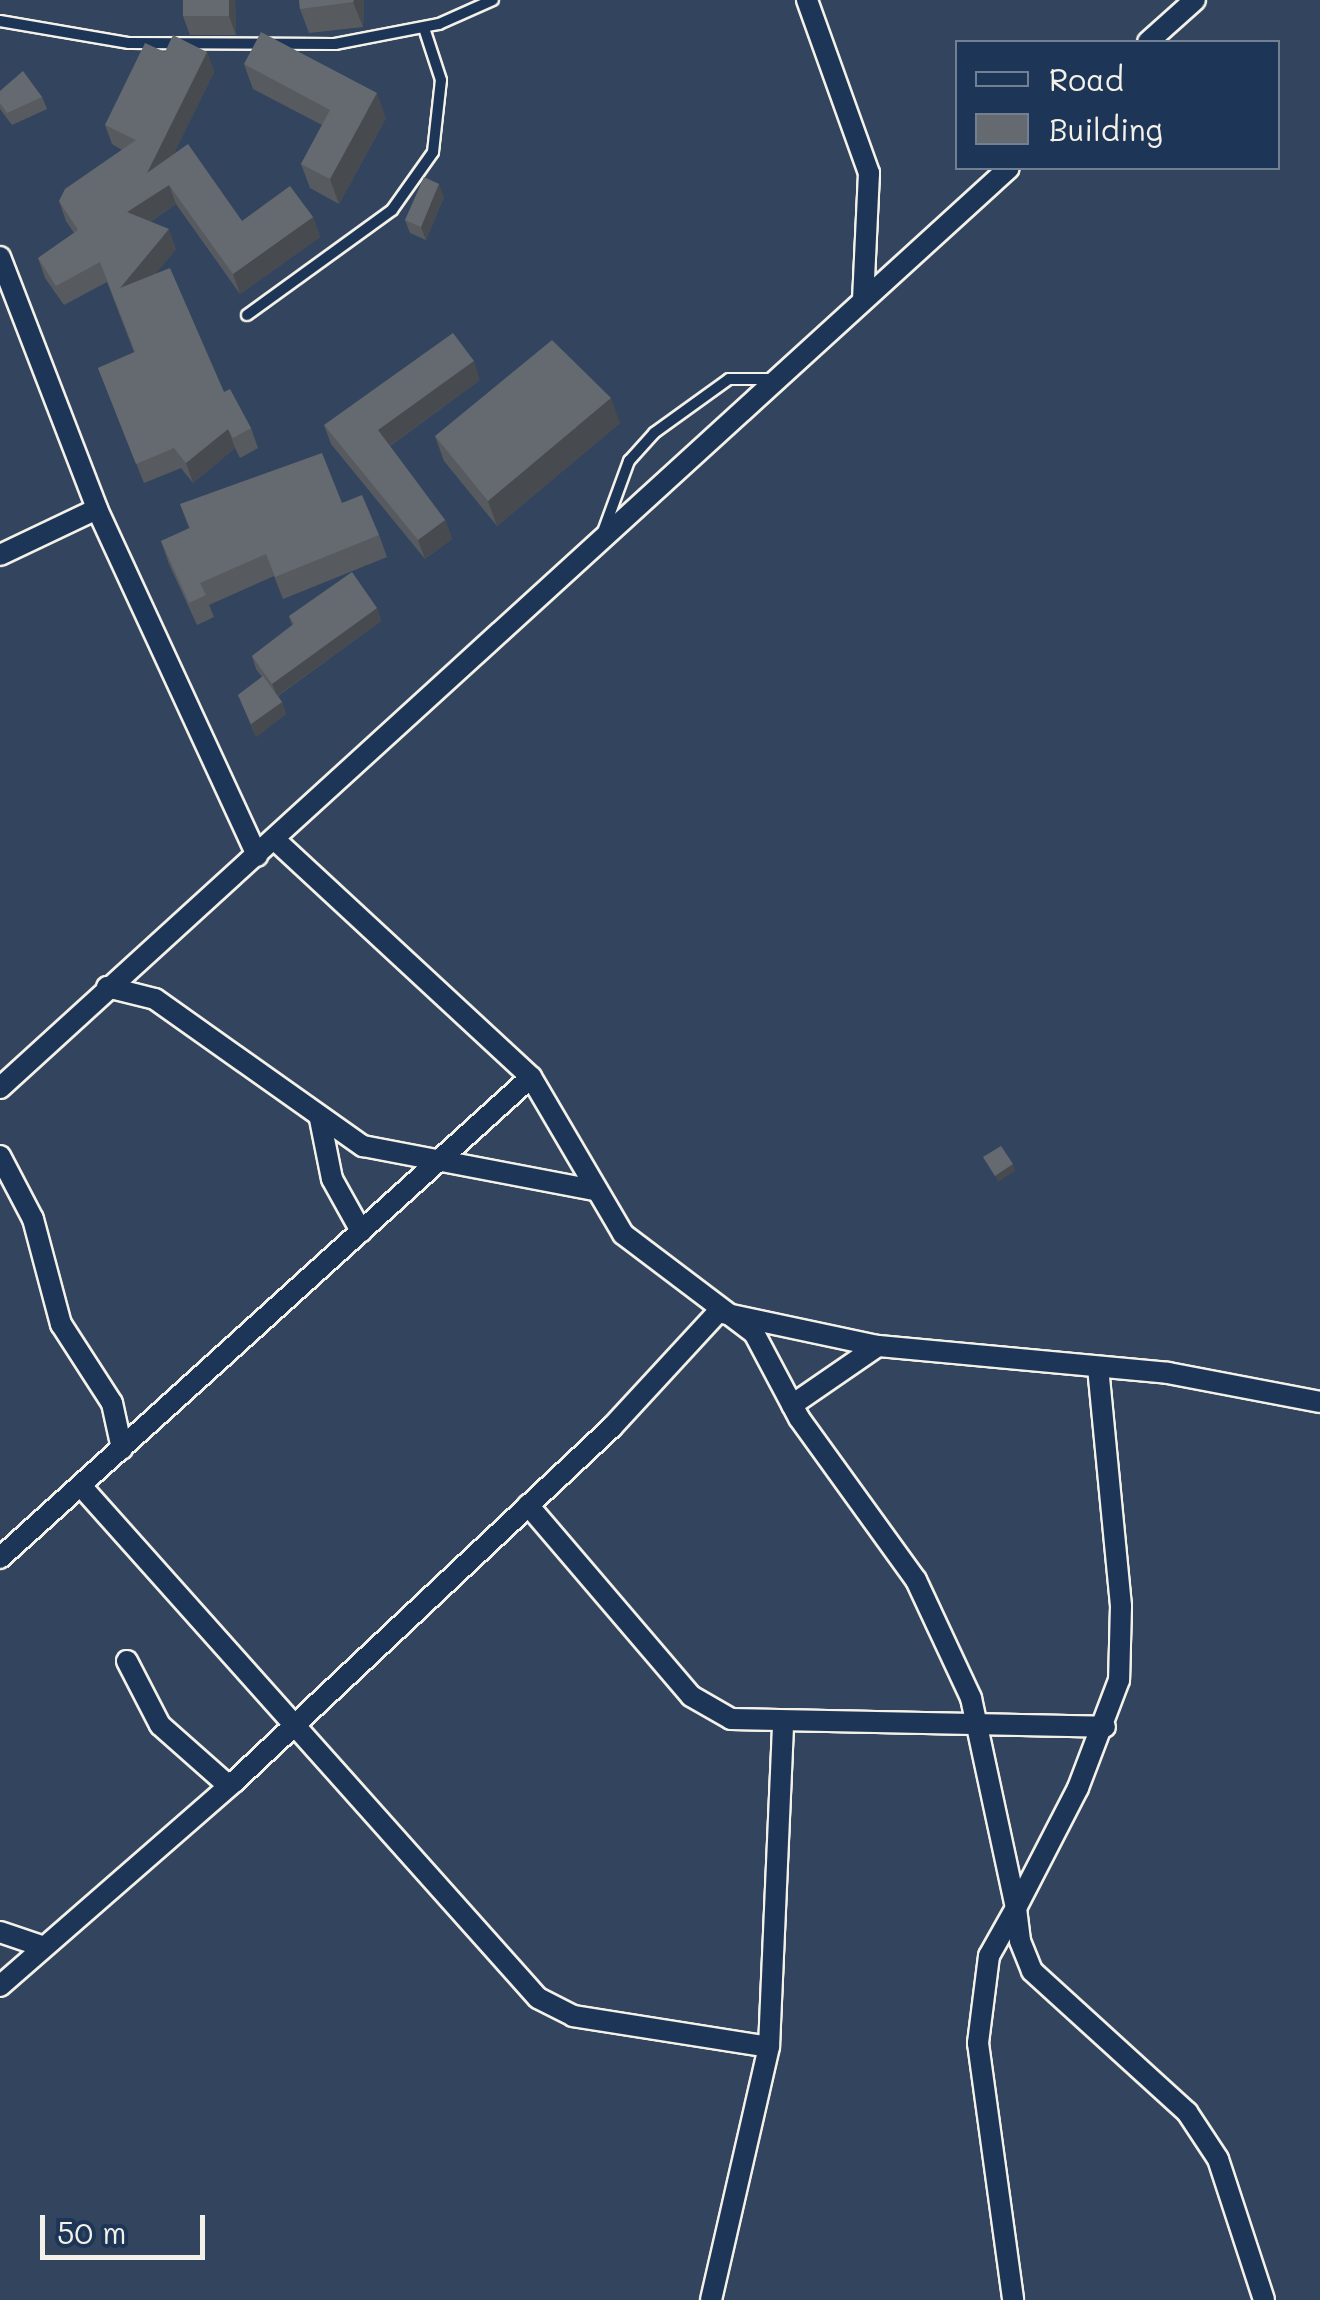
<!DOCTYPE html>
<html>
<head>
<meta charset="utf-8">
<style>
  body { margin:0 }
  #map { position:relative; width:1320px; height:2300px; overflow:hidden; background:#33455e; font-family:Mali,sans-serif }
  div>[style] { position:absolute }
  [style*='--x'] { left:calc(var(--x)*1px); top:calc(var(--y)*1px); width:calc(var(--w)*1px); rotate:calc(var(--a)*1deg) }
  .roads { filter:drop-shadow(2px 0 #f4f1e8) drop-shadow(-2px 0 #f4f1e8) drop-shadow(0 2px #f4f1e8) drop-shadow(0 -2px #f4f1e8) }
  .lane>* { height:10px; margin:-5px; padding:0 5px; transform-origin:5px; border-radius:5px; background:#1d3557 }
  .street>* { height:20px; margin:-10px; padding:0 10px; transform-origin:10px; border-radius:10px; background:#1d3557 }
  .wall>* { inset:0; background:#575b60 }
  .shaded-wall>* { inset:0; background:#474a4e }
  .building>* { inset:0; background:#656a70 }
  span { translate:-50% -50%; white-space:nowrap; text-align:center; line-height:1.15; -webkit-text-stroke:8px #1d3557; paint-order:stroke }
  .legend { position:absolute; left:955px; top:40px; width:325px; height:130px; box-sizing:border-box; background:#1d3557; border:2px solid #738091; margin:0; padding:12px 18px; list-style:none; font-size:30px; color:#f4f1e8 }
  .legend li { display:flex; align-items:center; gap:20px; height:50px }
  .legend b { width:50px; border:2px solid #738091 }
  .scale { position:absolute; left:40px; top:2215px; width:165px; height:45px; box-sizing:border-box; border:5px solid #f4f1e8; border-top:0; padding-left:12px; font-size:30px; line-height:35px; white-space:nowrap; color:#f4f1e8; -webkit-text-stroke:8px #1d3557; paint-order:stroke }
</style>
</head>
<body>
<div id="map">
  <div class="roads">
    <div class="lane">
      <i style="--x:0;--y:21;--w:131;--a:9.7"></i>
      <i style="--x:129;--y:43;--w:206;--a:0.3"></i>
      <i style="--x:335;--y:44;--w:106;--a:-10.9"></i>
      <i style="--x:439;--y:24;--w:59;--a:-24"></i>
      <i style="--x:247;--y:315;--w:179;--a:-35.9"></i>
      <i style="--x:392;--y:210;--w:71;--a:-54.7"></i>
      <i style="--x:433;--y:152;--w:72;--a:-83.7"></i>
      <i style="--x:441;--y:80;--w:55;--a:-108.1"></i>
      <i style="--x:603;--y:532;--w:76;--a:-69.9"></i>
      <i style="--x:629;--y:461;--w:38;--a:-48"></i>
      <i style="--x:654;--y:433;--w:92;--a:-35.8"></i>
      <i style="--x:729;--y:379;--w:42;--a:0"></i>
    </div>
    <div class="street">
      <i style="--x:807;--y:0;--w:184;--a:70.3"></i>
      <i style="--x:869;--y:173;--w:125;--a:92.7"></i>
      <i style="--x:1148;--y:42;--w:63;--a:-41.8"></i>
      <i style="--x:0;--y:257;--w:270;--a:68.9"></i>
      <i style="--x:97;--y:509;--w:382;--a:65.2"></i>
      <i style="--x:0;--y:555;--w:107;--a:-25.4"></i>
      <i style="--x:274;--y:839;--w:350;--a:42.8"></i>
      <i style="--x:531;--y:1077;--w:182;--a:59.6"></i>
      <i style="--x:623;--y:1234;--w:164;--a:37.1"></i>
      <i style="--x:754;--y:1333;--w:96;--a:62.1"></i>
      <i style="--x:799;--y:1418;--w:200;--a:54.2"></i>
      <i style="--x:916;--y:1580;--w:130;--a:65"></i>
      <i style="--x:971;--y:1698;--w:215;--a:77.9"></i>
      <i style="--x:1016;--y:1908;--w:55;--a:119.4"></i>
      <i style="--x:989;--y:1956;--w:88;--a:97.2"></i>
      <i style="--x:978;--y:2043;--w:259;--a:82.2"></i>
      <i style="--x:107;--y:987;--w:49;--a:14"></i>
      <i style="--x:155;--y:999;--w:255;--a:35.3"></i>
      <i style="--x:363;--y:1146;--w:235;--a:10.8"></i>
      <i style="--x:0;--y:1088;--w:1365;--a:-42.36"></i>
      <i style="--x:320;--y:1119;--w:61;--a:78.7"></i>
      <i style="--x:332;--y:1179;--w:60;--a:60.9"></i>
      <i style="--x:0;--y:1156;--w:71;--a:62.4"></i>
      <i style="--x:33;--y:1219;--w:109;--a:75.1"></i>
      <i style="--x:61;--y:1324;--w:94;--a:57.2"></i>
      <i style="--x:112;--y:1403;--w:47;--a:77.7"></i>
      <i style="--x:1098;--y:1367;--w:240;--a:84.5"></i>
      <i style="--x:1121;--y:1606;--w:74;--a:91.5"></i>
      <i style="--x:1119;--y:1680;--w:116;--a:110.8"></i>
      <i style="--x:1078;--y:1788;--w:135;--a:117.3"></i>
      <i style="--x:1016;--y:1908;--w:33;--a:83"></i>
      <i style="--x:1020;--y:1941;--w:32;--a:68"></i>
      <i style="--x:1032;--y:1971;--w:210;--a:42.3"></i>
      <i style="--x:1187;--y:2112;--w:56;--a:56.6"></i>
      <i style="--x:1218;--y:2159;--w:148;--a:71.9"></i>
      <i style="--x:792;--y:1405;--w:104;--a:-34.5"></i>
      <i style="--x:81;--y:1486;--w:686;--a:48.25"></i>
      <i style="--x:538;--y:1998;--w:39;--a:27"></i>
      <i style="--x:573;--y:2016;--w:198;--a:9"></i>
      <i style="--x:528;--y:1505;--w:251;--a:49.5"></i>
      <i style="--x:691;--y:1696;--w:46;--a:29.9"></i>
      <i style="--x:731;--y:1719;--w:374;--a:1.2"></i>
      <i style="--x:0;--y:1558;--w:716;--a:-42.17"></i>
      <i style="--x:127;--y:1661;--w:72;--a:62.7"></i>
      <i style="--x:160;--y:1725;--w:92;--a:41.5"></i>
      <i style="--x:0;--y:1932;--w:46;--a:18.8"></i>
      <i style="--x:0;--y:1986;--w:310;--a:-41.1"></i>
      <i style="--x:234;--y:1782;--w:519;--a:-43.2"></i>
      <i style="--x:612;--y:1427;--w:156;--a:-47.3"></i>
      <i style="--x:718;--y:1312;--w:164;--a:12"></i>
      <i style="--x:878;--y:1346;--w:291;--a:5.3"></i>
      <i style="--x:1168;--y:1373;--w:155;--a:10.8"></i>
      <i style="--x:711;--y:2300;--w:260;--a:-77.1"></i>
      <i style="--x:769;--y:2047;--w:322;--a:-87.5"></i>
    </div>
  </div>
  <div class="wall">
    <i style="clip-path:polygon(235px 0,236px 35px,190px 35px,183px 16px)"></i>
    <i style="clip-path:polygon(299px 0,364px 0,363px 27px,309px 33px,300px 9px)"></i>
    <i style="clip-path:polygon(165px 52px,207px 52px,214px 72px,173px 155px,242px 221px,313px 217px,320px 237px,240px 294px,176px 204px,150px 222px,176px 249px,156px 273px,224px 392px,251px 428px,258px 448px,240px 458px,235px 448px,193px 483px,181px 468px,144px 483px,98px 368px,134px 352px,107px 282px,64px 305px,45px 278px,38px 258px,74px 233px,66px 221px,59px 201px,122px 150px,112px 144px,105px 125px)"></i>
    <i style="clip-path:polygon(244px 64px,386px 118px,339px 204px,310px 188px,301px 164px,322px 125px,253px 89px)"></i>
    <i style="clip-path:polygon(0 91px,42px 97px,47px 109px,12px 125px,0 109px)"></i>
    <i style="clip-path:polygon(444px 197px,426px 240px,410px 233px,405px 220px)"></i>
    <i style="clip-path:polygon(480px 380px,390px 446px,445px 520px,452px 539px,425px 559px,331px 444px,324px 425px)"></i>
    <i style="clip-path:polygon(620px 423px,497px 526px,444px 461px,435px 436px)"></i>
    <i style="clip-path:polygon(342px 503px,379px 535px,387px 557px,283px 599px,274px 576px,209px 605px,214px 617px,197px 625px,169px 564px,161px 541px,189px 528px,180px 504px)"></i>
    <i style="clip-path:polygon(377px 608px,381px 621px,278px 696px,282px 702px,286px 714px,256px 737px,238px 695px,262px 677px,256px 669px,252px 656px,292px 625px,289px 616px)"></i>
  </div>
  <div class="shaded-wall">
    <i style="clip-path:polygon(229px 0,235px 0,236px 35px,229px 16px)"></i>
    <i style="clip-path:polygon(354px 0,364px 0,363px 27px,353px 2px)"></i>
    <i style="clip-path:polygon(207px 52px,214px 72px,155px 192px,147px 173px)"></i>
    <i style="clip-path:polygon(377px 93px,386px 118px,339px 204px,330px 179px)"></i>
    <i style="clip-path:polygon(439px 184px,444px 197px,426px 240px,421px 227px)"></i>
    <i style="clip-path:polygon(169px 185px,176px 204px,134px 232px,127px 212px)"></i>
    <i style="clip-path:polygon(313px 217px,320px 237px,240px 294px,233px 274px)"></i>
    <i style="clip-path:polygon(169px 229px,176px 249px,128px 307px,120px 288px)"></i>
    <i style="clip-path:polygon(474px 361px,480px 380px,385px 449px,378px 430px)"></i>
    <i style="clip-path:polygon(611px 398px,620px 423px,497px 526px,488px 501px)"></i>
    <i style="clip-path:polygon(228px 429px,235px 448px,193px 483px,186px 463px)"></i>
    <i style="clip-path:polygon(445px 520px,452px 539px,425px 559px,418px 540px)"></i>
    <i style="clip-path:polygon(377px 608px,381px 621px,277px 696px,272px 684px)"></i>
    <i style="clip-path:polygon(282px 702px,286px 714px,256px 737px,251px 724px)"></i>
    <i style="clip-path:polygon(1013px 1164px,1015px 1171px,998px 1182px,995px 1176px)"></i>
  </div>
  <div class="building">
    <i style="clip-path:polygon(183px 0,229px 0,229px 16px,183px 16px)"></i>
    <i style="clip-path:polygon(299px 0,354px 0,353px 2px,300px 9px)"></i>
    <i style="clip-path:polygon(261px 32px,377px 93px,330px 179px,301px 164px,330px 110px,244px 64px)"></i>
    <i style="clip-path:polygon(173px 35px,207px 52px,147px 173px,188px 144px,242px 221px,290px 186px,313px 217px,233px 274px,169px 185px,127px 212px,169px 229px,120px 288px,170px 268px,224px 392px,230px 389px,251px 428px,233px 438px,228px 429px,186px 463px,174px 448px,136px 464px,98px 368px,135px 352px,100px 262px,56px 286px,38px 258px,78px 230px,59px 201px,65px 189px,136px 140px,105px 125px,145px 43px,165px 52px)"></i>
    <i style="clip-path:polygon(23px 71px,42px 97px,7px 113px,0 103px,0 91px)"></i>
    <i style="clip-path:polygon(424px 177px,439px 184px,421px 227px,405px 220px)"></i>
    <i style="clip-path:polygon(453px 333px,474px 361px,378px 430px,445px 520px,418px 540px,324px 425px)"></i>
    <i style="clip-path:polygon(552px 340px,611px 398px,488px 501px,435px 436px)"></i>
    <i style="clip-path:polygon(322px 453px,342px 503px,362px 495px,379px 535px,275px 577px,266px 554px,200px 583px,206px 595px,189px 603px,161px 541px,190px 528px,180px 504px)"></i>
    <i style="clip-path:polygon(352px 572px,377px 608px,272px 684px,252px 656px,294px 624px,289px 616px)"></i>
    <i style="clip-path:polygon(263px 676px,282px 702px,251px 724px,238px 695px)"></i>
    <i style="clip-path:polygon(1001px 1146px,1013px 1164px,995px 1176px,983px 1157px)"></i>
  </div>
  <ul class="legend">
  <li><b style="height:12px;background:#1d3557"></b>Road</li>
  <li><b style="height:28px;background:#656a70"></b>Building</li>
  </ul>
  <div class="scale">50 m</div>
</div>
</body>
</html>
